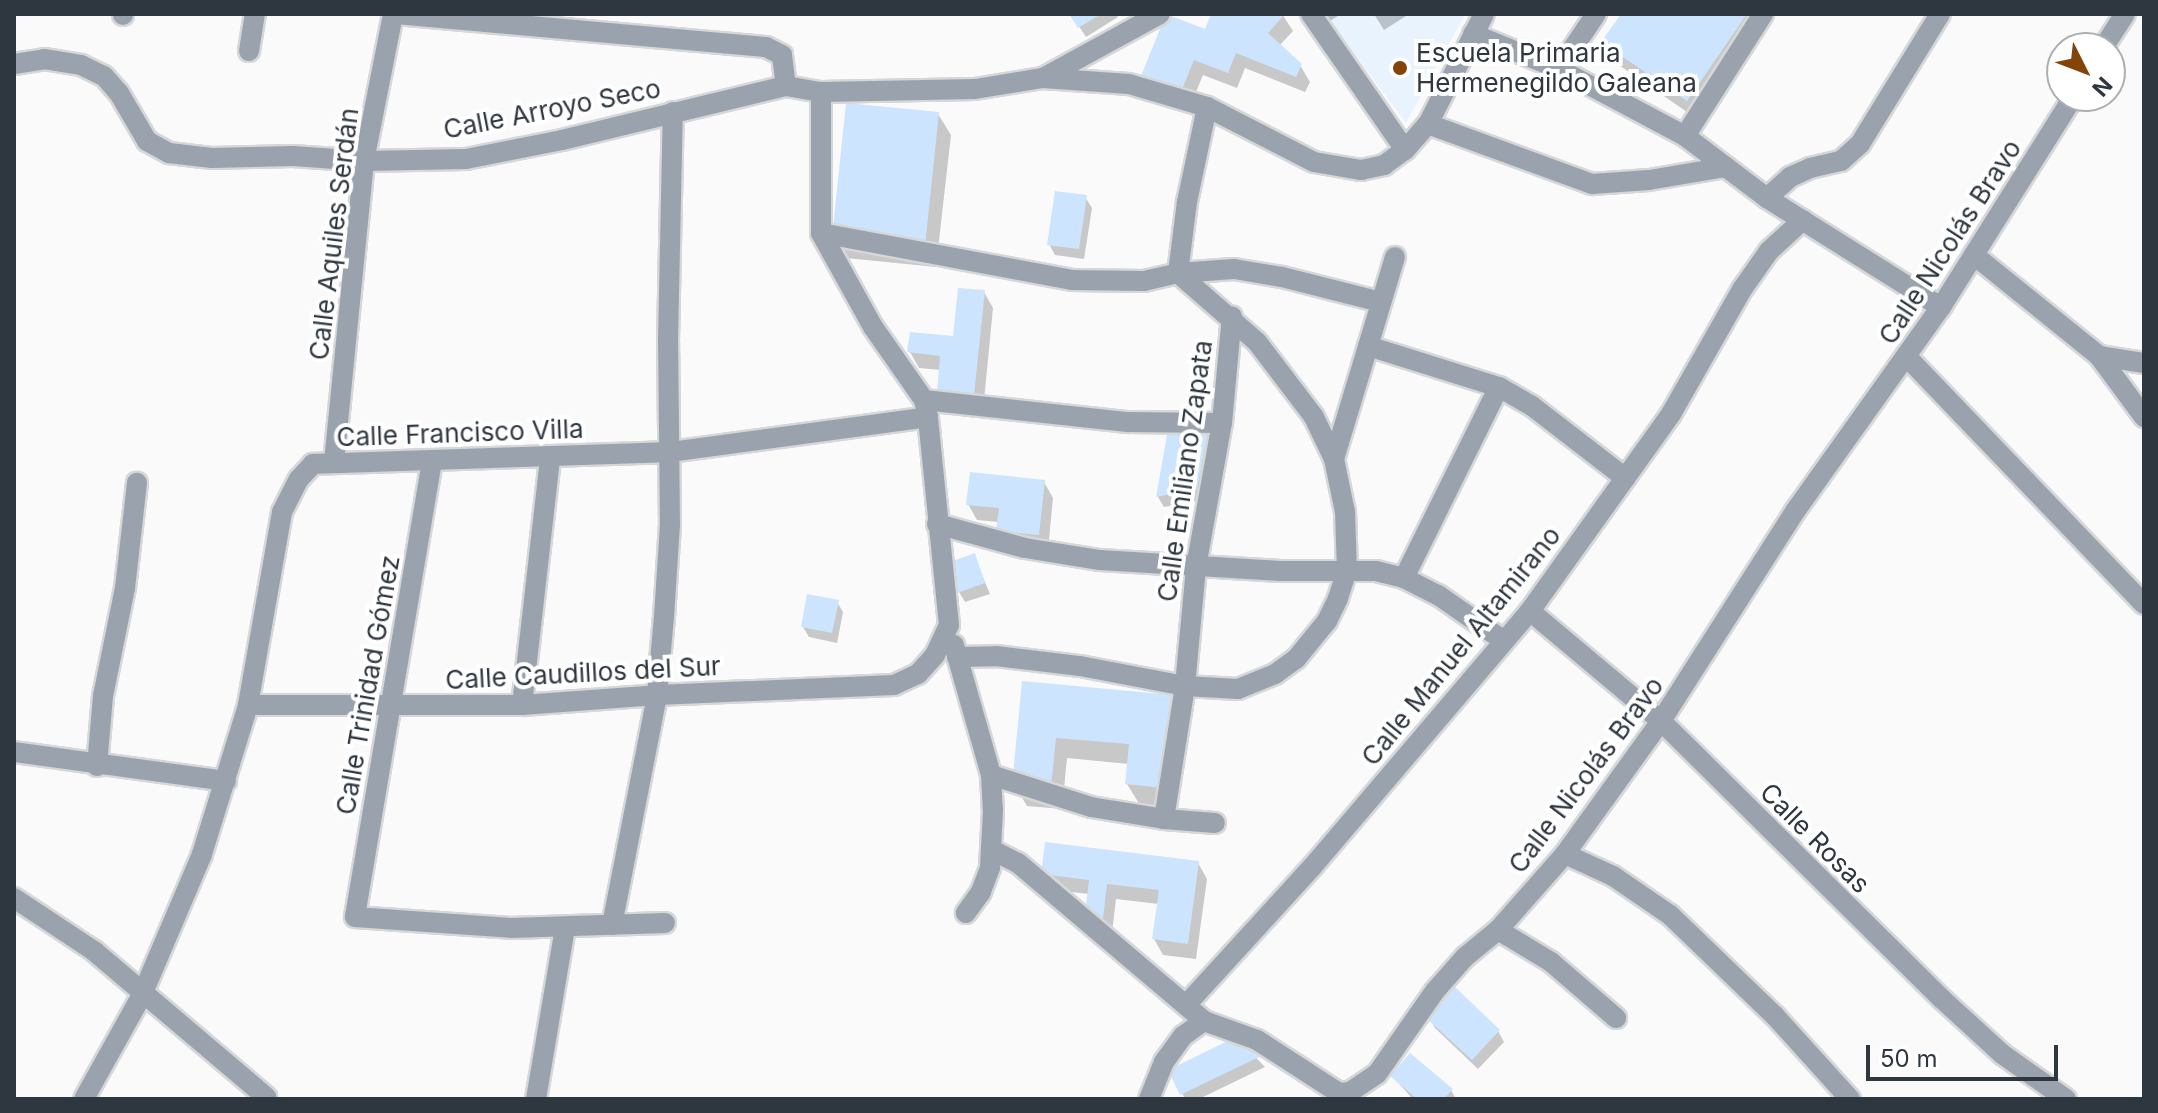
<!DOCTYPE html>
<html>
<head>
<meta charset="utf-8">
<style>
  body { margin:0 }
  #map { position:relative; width:2158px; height:1113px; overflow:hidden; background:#fafafa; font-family:Inter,sans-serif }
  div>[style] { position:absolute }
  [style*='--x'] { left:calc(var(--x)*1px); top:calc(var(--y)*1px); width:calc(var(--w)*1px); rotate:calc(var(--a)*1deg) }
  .built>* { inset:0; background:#e8f3fe }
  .shadow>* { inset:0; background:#0003 }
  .building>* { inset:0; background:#cde4fe }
  .roads { filter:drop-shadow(2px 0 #d5d7d8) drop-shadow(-2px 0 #d5d7d8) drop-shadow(0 2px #d5d7d8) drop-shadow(0 -2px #d5d7d8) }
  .minor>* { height:20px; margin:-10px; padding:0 10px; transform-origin:10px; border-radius:10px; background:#9aa3ad }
  .dots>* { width:22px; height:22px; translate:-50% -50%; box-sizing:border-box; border:4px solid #fff; border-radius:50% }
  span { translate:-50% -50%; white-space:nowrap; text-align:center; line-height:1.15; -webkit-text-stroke:8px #fff; paint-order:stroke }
  .poi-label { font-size:26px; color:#2e363f }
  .left { translate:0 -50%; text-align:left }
  .street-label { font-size:26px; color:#2e363f }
  .frame { position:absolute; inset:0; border:16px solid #2e363f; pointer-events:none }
  .north { position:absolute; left:2046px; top:32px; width:80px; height:80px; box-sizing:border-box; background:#fff; border:2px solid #abafb2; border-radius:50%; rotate:132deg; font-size:22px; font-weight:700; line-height:32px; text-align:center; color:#2e363f }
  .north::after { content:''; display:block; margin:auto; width:28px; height:36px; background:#834309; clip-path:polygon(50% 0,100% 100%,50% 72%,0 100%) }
  .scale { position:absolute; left:1866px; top:1045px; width:192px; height:36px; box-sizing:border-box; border:4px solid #2e363f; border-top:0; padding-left:10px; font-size:24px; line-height:28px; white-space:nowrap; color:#2e363f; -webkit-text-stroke:6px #fff; paint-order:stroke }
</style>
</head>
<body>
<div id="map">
  <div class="built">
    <i style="clip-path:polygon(1325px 14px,1465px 14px,1406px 123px)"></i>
  </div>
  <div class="shadow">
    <i style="clip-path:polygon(1071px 14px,1116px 14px,1118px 17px,1086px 37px)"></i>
    <i style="clip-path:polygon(1213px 14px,1282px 14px,1293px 31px,1279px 46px,1300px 65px,1310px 82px,1305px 92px,1245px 68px,1237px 88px,1203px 75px,1190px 107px,1153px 92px,1143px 76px,1206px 31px)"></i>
    <i style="clip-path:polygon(1326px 14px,1341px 14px,1330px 21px)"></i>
    <i style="clip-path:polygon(1374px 14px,1409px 14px,1384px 30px)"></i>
    <i style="clip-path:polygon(1623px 14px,1774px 14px,1700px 121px,1616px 63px,1604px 42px)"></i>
    <i style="clip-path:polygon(938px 114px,951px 135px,936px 267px,846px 258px,834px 236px)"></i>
    <i style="clip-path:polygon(1085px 197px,1092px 208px,1084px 259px,1055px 255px,1049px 244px)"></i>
    <i style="clip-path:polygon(984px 292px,993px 308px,983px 411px,948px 407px,939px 391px,941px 370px,919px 368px,910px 352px,955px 338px)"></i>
    <i style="clip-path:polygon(1207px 433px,1213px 443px,1202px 500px,1164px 507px,1158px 497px,1168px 437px)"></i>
    <i style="clip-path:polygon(1044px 482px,1053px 498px,1048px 550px,1008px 547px,999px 522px,977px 520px,968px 504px)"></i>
    <i style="clip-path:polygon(974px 556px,990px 594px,965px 602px,959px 592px)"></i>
    <i style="clip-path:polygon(837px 602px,843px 612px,837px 643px,809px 637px,803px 627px)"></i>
    <i style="clip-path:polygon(1024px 684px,1172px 697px,1185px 718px,1176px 808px,1140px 805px,1127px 784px,1129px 764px,1067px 758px,1062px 809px,1027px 806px,1014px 784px)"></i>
    <i style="clip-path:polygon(1198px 863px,1207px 879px,1196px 959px,1163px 955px,1154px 939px,1159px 904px,1116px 899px,1111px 941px,1090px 894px,1052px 890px,1043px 874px)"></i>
    <i style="clip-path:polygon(1429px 1018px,1498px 1031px,1504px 1042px,1478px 1069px,1435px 1028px)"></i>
    <i style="clip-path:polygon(1238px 1039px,1265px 1067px,1199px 1099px,1185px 1099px,1171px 1071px)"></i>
    <i style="clip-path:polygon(1392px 1076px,1451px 1090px,1456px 1099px,1413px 1099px)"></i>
  </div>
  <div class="building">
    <i style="clip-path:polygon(1069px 14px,1101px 14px,1078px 28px)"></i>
    <i style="clip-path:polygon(1166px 14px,1205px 29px,1211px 14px,1285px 14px,1268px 33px,1302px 64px,1296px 77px,1236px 53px,1228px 73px,1194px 60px,1181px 92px,1141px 76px)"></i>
    <i style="clip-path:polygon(1621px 14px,1747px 14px,1687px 101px,1601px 42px)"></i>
    <i style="clip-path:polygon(846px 103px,939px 112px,925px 246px,832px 237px)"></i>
    <i style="clip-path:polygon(1055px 191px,1087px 195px,1079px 249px,1047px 245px)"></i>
    <i style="clip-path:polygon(958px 288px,985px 290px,974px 395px,937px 391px,940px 356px,907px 352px,910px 332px,953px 336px)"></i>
    <i style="clip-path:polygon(1208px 431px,1197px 489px,1156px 497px,1167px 435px)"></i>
    <i style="clip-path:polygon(970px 472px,1045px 480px,1039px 535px,996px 531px,999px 508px,966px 505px)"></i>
    <i style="clip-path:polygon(975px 553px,985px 583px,957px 593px,947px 563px)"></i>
    <i style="clip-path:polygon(807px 594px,839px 600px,832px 633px,801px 627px)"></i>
    <i style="clip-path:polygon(1022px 681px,1173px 695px,1165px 788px,1125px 784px,1129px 744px,1056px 738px,1051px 788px,1012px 785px)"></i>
    <i style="clip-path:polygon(1045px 842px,1199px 861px,1188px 944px,1152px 939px,1159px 890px,1107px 884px,1102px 927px,1085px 913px,1089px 880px,1041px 874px)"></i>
    <i style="clip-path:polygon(1455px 987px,1500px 1030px,1472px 1060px,1426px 1018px)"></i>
    <i style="clip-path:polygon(1238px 1036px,1261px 1056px,1180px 1095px,1168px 1070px)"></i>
    <i style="clip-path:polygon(1410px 1053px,1453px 1089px,1444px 1099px,1417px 1099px,1390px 1076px)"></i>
  </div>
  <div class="roads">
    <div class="minor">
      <i style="--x:396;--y:14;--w:371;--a:5.1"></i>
      <i style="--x:766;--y:47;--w:18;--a:27"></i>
      <i style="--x:782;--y:55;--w:31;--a:83"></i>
      <i style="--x:1311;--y:14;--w:165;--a:55.3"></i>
      <i style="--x:123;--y:15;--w:1;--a:-90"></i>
      <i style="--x:1473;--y:34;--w:93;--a:22.1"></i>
      <i style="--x:1559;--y:69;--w:143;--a:28"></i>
      <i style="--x:1685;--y:136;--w:103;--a:37.1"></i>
      <i style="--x:1767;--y:198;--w:205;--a:32.1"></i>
      <i style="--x:2103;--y:48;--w:40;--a:-57.1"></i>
      <i style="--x:249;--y:51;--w:37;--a:-81"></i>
      <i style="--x:14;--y:64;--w:30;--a:-9"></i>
      <i style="--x:44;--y:59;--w:37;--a:9"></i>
      <i style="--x:81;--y:65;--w:25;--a:26"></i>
      <i style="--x:104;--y:76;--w:23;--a:49"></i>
      <i style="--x:119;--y:93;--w:56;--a:59.7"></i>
      <i style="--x:147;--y:141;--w:25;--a:29"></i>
      <i style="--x:169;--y:153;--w:43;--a:6.6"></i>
      <i style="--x:212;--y:158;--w:81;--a:-1.4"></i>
      <i style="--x:293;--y:156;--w:71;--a:4"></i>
      <i style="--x:364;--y:161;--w:102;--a:-1.1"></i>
      <i style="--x:466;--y:159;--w:98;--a:-11.2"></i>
      <i style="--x:562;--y:140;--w:230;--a:-13.6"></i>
      <i style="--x:786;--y:86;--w:36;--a:10"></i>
      <i style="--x:821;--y:92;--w:154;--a:-1.1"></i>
      <i style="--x:975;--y:89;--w:69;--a:-9.2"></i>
      <i style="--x:1043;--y:78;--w:133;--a:-28.7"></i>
      <i style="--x:1559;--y:69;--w:66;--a:-56.1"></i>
      <i style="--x:1043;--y:78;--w:86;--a:4"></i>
      <i style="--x:1129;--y:84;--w:81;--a:16.4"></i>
      <i style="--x:1207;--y:107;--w:120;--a:27.2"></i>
      <i style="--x:1314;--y:162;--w:48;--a:9.7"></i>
      <i style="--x:1361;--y:170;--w:24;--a:-12"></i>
      <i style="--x:1384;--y:165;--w:26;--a:-36"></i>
      <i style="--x:1405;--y:150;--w:35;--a:-49"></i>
      <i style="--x:1428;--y:124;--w:123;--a:-63"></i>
      <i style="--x:1428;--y:124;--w:175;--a:20.1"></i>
      <i style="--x:1592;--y:184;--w:57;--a:-4"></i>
      <i style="--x:1649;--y:180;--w:78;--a:-9.6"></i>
      <i style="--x:1685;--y:136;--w:145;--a:-57.4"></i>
      <i style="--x:1767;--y:198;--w:31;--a:-42"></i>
      <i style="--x:1790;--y:177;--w:22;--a:-24"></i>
      <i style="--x:1810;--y:168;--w:32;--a:-13"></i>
      <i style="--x:1841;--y:161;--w:25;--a:-42"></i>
      <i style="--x:1860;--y:144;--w:153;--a:-58.4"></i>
      <i style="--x:821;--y:233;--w:255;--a:10.6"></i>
      <i style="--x:1072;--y:280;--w:72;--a:0.8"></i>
      <i style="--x:1144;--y:281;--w:35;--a:-13"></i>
      <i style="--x:1178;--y:273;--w:56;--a:-4.1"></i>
      <i style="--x:1234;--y:269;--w:49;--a:9.5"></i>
      <i style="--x:1282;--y:277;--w:102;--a:14.2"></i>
      <i style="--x:1974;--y:255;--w:161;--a:38.9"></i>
      <i style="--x:2099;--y:356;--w:76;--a:53.6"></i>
      <i style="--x:1368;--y:346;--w:137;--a:17.4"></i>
      <i style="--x:1499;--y:387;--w:38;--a:30"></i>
      <i style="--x:1532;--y:406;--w:118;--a:37.7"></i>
      <i style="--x:2099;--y:356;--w:46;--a:8.8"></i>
      <i style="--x:1907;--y:357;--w:342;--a:46.2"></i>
      <i style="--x:924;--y:400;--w:205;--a:6.2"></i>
      <i style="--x:1128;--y:422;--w:94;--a:0.6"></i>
      <i style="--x:1334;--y:459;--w:211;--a:-73.2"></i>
      <i style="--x:432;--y:461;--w:462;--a:99.6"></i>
      <i style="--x:355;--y:917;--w:156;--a:4"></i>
      <i style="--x:511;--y:928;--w:154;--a:-1.9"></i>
      <i style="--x:334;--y:462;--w:302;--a:-84.3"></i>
      <i style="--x:364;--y:161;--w:150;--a:-78.8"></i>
      <i style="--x:937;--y:524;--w:91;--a:15.3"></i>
      <i style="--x:1025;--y:548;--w:76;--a:9.1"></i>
      <i style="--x:1100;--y:560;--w:181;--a:3.5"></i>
      <i style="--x:1281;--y:571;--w:95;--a:0"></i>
      <i style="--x:1376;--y:571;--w:29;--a:14"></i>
      <i style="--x:1404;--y:578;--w:38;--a:27"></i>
      <i style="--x:1438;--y:595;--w:80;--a:34.9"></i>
      <i style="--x:1404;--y:578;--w:213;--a:-63.6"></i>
      <i style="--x:1530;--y:611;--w:171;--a:40"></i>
      <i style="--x:1661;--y:721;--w:395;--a:44.7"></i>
      <i style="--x:1942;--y:999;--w:81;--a:42.5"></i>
      <i style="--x:2002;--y:1054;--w:78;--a:35.1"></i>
      <i style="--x:954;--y:645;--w:135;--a:74.1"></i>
      <i style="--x:991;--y:775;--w:35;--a:87"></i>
      <i style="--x:993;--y:810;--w:58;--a:93"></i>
      <i style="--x:990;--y:868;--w:26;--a:111"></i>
      <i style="--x:981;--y:892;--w:26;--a:126"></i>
      <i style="--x:957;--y:657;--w:39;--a:-1"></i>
      <i style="--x:996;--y:656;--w:85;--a:6.8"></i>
      <i style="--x:1080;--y:666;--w:107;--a:10.8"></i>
      <i style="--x:1185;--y:686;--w:53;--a:3.2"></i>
      <i style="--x:1238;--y:689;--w:40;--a:-22"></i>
      <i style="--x:1275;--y:674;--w:26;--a:-36"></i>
      <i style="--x:1296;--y:659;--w:49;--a:-50.8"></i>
      <i style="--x:1327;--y:621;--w:25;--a:-64"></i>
      <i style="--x:1338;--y:598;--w:28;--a:-72"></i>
      <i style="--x:1347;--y:571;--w:59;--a:-91.9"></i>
      <i style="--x:1345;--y:512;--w:54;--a:-101.7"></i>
      <i style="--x:1334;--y:459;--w:47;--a:-115.5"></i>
      <i style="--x:1314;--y:417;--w:94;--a:-127.2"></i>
      <i style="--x:1257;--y:342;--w:105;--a:-138.9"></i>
      <i style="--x:1178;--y:273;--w:72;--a:-82.8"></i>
      <i style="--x:1187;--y:202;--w:97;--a:-78.1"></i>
      <i style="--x:248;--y:705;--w:274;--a:0"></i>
      <i style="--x:522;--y:705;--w:135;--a:-4.2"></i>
      <i style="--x:657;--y:695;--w:237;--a:-2.4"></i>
      <i style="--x:894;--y:685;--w:26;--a:-25"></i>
      <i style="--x:918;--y:674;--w:25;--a:-48"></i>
      <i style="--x:935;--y:655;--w:33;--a:-65"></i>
      <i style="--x:949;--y:625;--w:209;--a:-95.8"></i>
      <i style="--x:928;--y:417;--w:17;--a:-103"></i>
      <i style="--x:924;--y:400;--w:89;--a:-124.9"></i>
      <i style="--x:873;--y:327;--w:107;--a:-119"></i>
      <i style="--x:821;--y:233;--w:141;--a:-90"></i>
      <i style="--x:522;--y:705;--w:249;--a:-83.5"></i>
      <i style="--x:14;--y:752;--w:214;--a:7.8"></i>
      <i style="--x:97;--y:766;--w:70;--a:-85.1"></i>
      <i style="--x:103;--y:696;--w:110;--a:-78.5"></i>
      <i style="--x:125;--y:588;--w:106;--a:-83.5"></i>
      <i style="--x:991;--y:775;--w:105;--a:17.7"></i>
      <i style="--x:1091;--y:807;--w:74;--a:9.3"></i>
      <i style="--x:1164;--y:819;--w:51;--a:4.5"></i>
      <i style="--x:1164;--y:819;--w:135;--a:-81"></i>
      <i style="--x:1185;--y:686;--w:120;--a:-84.7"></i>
      <i style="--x:1196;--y:567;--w:146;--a:-79.8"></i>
      <i style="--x:1222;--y:423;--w:107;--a:-84.7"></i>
      <i style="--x:992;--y:850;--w:29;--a:27"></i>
      <i style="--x:1018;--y:863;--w:244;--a:40.3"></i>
      <i style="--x:1204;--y:1021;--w:56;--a:19.7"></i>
      <i style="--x:1257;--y:1040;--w:98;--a:32.9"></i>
      <i style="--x:1339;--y:1093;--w:11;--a:-5"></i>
      <i style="--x:1350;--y:1092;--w:32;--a:-34"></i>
      <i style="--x:1377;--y:1074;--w:101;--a:-55.1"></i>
      <i style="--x:1435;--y:991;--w:45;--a:-48.6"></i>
      <i style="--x:1465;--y:957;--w:43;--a:-39.3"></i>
      <i style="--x:1498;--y:930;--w:101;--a:-48.6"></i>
      <i style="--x:1565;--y:854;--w:164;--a:-54.2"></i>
      <i style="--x:1661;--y:721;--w:250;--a:-57.4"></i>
      <i style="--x:1796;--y:510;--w:249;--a:-54.5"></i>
      <i style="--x:1941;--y:307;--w:249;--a:-57.8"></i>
      <i style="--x:1565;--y:854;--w:53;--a:24.6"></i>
      <i style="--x:1613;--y:876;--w:69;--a:34.4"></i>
      <i style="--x:1670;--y:915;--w:146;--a:43.9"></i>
      <i style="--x:1775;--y:1016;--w:112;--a:47.9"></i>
      <i style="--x:14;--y:898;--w:96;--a:33.5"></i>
      <i style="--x:94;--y:951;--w:226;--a:40.3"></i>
      <i style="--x:612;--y:925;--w:234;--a:-78.9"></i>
      <i style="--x:657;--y:695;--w:78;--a:-84.9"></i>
      <i style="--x:664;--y:617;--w:92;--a:-86.3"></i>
      <i style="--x:670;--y:525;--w:183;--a:-90.6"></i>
      <i style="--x:668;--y:342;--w:230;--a:-88.8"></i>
      <i style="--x:1498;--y:930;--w:62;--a:31.1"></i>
      <i style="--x:1551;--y:962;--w:86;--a:40.7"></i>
      <i style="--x:1186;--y:1005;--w:188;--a:-47.6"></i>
      <i style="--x:1313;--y:866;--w:335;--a:-49.6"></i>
      <i style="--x:1530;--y:611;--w:242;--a:-54.4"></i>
      <i style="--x:1671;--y:414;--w:145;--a:-60.3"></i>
      <i style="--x:1743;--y:288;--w:45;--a:-54.9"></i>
      <i style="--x:1769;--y:251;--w:46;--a:-42.4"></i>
      <i style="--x:84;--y:1099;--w:119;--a:-60.9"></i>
      <i style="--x:142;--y:995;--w:153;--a:-66.9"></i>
      <i style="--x:202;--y:854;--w:156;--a:-72.8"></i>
      <i style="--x:248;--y:705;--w:196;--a:-80"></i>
      <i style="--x:282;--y:512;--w:37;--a:-63"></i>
      <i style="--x:299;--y:479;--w:21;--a:-47"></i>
      <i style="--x:313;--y:464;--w:357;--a:-1.9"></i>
      <i style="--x:670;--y:452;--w:260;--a:-7.7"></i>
      <i style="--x:536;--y:1099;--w:174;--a:-80.4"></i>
      <i style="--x:1149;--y:1099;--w:40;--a:-68"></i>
      <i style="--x:1164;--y:1062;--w:32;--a:-54"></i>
      <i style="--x:1183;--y:1036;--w:26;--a:-36"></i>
    </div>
  </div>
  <div class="dots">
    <i style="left:1400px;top:68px;background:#834309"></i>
  </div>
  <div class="poi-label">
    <span class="left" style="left:1416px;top:68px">Escuela Primaria<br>Hermenegildo Galeana</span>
  </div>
  <div class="street-label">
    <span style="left:552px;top:109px;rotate:-11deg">Calle Arroyo Seco</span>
    <span style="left:334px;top:234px;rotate:-83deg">Calle Aquiles Serdán</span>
    <span style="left:1950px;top:242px;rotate:-57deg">Calle Nicolás Bravo</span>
    <span style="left:460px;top:433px;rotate:-2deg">Calle Francisco Villa</span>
    <span style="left:1185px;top:471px;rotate:-82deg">Calle Emiliano Zapata</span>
    <span style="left:1461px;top:646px;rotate:-51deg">Calle Manuel Altamirano</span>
    <span style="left:583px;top:673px;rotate:-3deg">Calle Caudillos del Sur</span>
    <span style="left:368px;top:685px;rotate:-80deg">Calle Trinidad Gómez</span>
    <span style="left:1586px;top:775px;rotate:-53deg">Calle Nicolás Bravo</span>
    <span style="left:1815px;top:838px;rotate:45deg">Calle Rosas</span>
  </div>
  <div class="frame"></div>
  <div class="north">N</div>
  <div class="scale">50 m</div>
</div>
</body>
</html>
